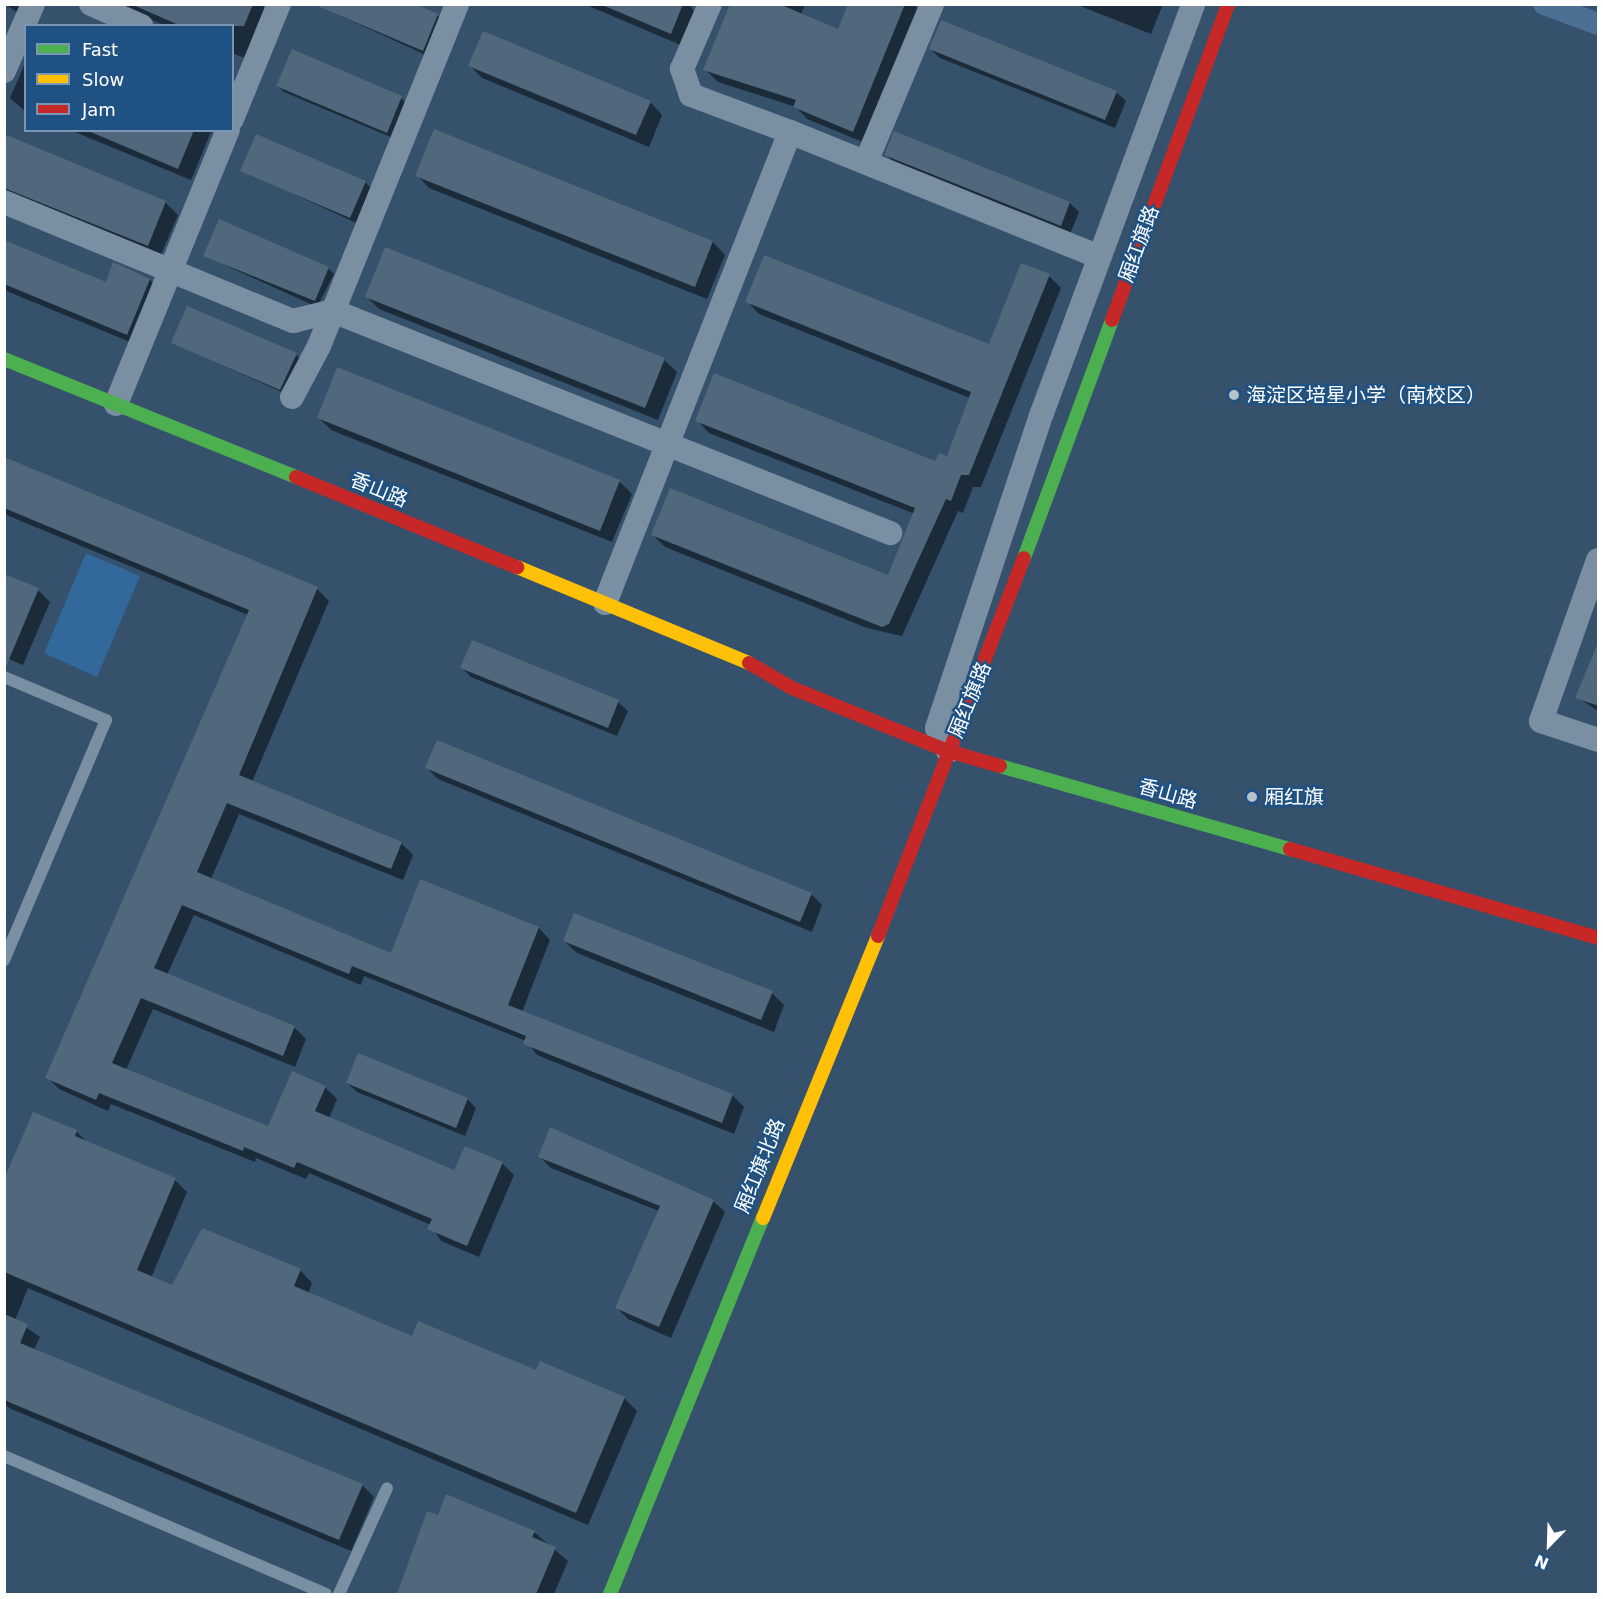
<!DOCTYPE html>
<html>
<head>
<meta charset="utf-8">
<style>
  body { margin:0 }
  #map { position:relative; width:1603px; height:1599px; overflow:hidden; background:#35516c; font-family:"DejaVu Sans","Noto Sans SC",sans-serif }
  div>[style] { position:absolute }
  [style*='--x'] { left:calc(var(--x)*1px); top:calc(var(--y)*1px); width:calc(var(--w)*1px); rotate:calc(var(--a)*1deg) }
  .green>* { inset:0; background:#32689a }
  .shadow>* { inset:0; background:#0007 }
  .canal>* { height:22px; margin:-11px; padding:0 11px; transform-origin:11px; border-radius:11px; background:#4c7093 }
  .building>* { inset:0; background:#51687c }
  .lane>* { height:12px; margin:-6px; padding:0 6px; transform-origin:6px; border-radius:6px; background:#7b8fa2 }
  .street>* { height:24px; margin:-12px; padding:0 12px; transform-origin:12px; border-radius:12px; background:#7b8fa2 }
  .fast>* { height:14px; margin:-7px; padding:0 7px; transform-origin:7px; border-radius:7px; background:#4caf50 }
  .slow>* { height:14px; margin:-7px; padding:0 7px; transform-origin:7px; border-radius:7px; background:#ffc107 }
  .jam>* { height:14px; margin:-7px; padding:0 7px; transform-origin:7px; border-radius:7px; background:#c62828 }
  .dots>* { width:16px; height:16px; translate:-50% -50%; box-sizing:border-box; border:3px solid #1f5283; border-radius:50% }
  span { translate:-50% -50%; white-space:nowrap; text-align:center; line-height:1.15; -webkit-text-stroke:5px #1f5283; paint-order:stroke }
  .street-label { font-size:20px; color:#fff }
  .poi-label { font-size:20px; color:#fff }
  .left { translate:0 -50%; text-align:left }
  .frame { position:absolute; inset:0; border:6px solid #fff; pointer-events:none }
  .legend { position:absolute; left:24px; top:24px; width:210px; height:108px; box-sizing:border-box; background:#1f5283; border:2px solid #7997b5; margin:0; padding:8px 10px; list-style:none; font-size:18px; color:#fff }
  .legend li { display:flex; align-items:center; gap:12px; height:30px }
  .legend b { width:30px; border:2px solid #7997b5 }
  .north { position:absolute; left:1519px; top:1515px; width:60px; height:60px; -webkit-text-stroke:4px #1f5283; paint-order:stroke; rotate:203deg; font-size:16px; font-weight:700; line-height:24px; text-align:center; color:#fff }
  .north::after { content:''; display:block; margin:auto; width:21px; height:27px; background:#fff; clip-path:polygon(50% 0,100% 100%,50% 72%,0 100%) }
</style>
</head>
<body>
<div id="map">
  <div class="green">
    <i style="clip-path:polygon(86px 553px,140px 576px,97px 677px,44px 653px)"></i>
  </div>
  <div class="shadow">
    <i style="clip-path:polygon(4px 4px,24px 4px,20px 14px)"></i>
    <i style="clip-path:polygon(115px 4px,261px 4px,267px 11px,248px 59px,232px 53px,232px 26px,166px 26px)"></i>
    <i style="clip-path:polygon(315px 4px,437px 15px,443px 21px,428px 56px)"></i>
    <i style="clip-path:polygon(584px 4px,688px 4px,697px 14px,683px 46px)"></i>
    <i style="clip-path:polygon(732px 4px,805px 4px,801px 15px,839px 31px,850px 4px,913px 4px,920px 11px,865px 143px,807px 119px,796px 107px,718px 82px,705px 69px)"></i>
    <i style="clip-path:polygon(1075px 4px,1163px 4px,1151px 34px)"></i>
    <i style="clip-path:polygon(930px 49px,1116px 92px,1126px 101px,1115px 128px,940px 58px)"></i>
    <i style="clip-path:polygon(293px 51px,401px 98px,407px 104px,393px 138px,284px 92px,278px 86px)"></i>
    <i style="clip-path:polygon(26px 61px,26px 112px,10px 98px)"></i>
    <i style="clip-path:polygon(470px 66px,650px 102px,662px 115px,649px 147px,482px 78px)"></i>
    <i style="clip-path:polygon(70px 130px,209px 130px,211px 132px,191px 180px)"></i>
    <i style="clip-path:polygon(434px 131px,713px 242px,725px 255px,707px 299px,429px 188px,417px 175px)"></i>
    <i style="clip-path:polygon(4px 136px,165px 202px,178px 215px,160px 257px,4px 196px)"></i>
    <i style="clip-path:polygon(886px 154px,1070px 203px,1079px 212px,1070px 234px,895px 164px)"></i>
    <i style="clip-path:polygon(242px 170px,365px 182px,371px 188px,356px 223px)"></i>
    <i style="clip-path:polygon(4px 242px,106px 284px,114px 264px,150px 280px,162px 293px,140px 346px,4px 290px)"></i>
    <i style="clip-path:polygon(205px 256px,328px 268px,334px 274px,317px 307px)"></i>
    <i style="clip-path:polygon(1049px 276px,1061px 288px,981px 487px,973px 487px,963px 513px,958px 511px,902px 636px,867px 628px,665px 547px,653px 535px,888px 577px,915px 514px,709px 433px,697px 420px,936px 463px,948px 457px,970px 398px,759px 314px,747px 301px,990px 346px)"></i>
    <i style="clip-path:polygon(366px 296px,664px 360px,677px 372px,658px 420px,379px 309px)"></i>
    <i style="clip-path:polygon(173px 343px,296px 355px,302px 360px,286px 394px)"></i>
    <i style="clip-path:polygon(319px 418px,619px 481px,632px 494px,612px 542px,331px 430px)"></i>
    <i style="clip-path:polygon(4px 459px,317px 589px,329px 601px,252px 782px,401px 843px,413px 855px,403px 880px,239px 814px,211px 879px,392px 954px,421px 881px,539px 928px,550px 940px,522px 1012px,732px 1095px,744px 1107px,734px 1134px,537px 1055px,526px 1041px,364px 976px,361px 985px,194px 915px,167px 975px,294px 1027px,306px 1039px,295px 1067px,153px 1009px,126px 1070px,269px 1128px,325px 1087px,337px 1099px,329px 1119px,455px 1172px,502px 1163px,514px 1175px,479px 1257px,441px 1241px,431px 1225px,309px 1173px,306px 1179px,256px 1158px,255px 1162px,111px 1104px,108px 1111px,59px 1089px,47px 1077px,248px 615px,4px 514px)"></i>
    <i style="clip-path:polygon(38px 590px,50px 602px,23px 665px,4px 657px)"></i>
    <i style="clip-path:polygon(472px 642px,618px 702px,628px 711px,617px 736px,471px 677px,462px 668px)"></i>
    <i style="clip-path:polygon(1593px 654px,1598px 656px,1598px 711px,1577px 697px)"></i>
    <i style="clip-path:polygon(427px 768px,811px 894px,822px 905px,812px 932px,438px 779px)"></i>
    <i style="clip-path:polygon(564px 941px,772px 993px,784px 1005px,774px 1032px,577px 953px)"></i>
    <i style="clip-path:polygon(347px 1083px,467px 1099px,476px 1108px,465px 1136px,357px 1092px)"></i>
    <i style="clip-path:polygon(76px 1131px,88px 1143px,175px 1180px,187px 1192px,151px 1278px,173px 1287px,300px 1270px,312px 1283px,308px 1294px,412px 1338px,624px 1398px,637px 1411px,588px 1525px,28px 1288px,15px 1320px,40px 1337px,34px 1350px,362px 1485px,374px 1497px,351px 1551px,9px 1408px,4px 1403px,4px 1183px)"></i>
    <i style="clip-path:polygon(540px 1157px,713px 1201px,725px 1212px,671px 1338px,628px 1319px,617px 1308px,659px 1211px,551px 1168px)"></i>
    <i style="clip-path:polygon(428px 1513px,534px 1532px,568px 1561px,554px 1594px,402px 1594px)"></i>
  </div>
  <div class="canal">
    <i style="--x:1544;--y:4;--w:58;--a:20.3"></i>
  </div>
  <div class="building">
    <i style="clip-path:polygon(131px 4px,253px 4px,244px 26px,181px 26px)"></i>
    <i style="clip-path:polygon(313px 4px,415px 4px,438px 14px,423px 51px)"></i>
    <i style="clip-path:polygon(600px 4px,683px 4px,671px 34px)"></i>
    <i style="clip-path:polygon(730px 4px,779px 4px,838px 29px,848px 4px,905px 4px,853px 132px,793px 107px,796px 100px,703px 70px)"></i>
    <i style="clip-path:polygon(941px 20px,1117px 91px,1105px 120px,929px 49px)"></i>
    <i style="clip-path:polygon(483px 31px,651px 101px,636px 135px,468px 66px)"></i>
    <i style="clip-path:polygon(292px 49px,402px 96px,387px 133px,276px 86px)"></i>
    <i style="clip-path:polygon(434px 129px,713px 241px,695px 287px,415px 176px)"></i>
    <i style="clip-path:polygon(86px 130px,194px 130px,178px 169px)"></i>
    <i style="clip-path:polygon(894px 131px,1070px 202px,1061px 226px,884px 155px)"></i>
    <i style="clip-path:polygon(4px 134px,166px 201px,148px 246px,4px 188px)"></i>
    <i style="clip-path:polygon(256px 134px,366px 181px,350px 218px,240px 171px)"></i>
    <i style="clip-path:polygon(219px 219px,329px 267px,315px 301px,203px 256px)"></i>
    <i style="clip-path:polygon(4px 240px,106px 282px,113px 262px,150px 279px,127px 335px,4px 284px)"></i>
    <i style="clip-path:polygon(385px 247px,665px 358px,645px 408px,365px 297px)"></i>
    <i style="clip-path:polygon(764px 255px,989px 344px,1021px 263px,1050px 274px,969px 475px,961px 475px,951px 501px,946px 499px,889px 624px,882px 627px,651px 535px,670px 488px,888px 575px,915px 508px,695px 421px,714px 373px,935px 461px,939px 453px,947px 456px,971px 392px,745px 302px)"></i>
    <i style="clip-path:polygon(187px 306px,297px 353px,280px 390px,171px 343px)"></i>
    <i style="clip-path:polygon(337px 367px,620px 480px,600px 531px,317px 418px)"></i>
    <i style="clip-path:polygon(4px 457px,318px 587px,239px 775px,402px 842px,391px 869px,227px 803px,197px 872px,391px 953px,420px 879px,539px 927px,508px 1005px,733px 1094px,722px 1123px,523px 1044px,526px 1036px,352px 966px,349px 974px,182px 905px,154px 968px,295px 1026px,283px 1056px,141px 998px,112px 1063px,268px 1126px,292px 1071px,326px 1086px,315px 1111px,454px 1170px,465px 1146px,503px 1162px,467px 1246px,427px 1229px,432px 1219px,297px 1162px,294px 1168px,244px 1147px,243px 1151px,99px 1093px,96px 1100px,45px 1078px,249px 610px,4px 508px)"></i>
    <i style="clip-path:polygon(4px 574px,39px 588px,5px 669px,4px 669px)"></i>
    <i style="clip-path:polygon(472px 640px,619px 700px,608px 728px,460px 668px)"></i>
    <i style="clip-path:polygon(1599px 640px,1599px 706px,1575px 698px)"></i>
    <i style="clip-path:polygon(437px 740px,812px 893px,800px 922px,425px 768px)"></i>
    <i style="clip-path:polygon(574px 913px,773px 991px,761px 1020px,563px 941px)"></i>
    <i style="clip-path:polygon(358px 1053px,468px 1098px,456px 1128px,346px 1083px)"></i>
    <i style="clip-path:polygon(33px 1112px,77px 1130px,75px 1136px,176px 1178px,137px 1270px,172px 1285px,202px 1228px,301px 1269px,294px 1286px,412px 1336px,418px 1321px,536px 1370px,540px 1361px,625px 1397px,576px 1513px,4px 1272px,4px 1179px)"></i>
    <i style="clip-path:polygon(550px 1127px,714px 1200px,659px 1327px,615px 1308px,660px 1206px,538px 1157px)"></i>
    <i style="clip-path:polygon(4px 1314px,28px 1324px,20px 1343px,363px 1484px,339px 1540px,4px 1400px)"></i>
    <i style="clip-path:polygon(446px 1494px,535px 1531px,532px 1537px,556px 1547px,536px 1594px,397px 1594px,427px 1511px,438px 1515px)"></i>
  </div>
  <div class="lane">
    <i style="--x:4;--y:677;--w:111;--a:22.9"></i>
    <i style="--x:106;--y:720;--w:261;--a:113"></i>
    <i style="--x:4;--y:1456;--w:350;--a:23.2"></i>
    <i style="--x:339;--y:1594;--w:116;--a:-65.6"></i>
  </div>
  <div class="street">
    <i style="--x:91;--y:4;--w:55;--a:23.7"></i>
    <i style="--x:4;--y:71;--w:73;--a:-66.6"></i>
    <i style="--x:232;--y:119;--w:124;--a:-67.8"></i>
    <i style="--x:790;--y:132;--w:333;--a:22"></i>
    <i style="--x:866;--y:162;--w:171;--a:-67.3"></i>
    <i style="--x:4;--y:202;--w:313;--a:22.4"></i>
    <i style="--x:293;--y:321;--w:41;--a:-14"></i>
    <i style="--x:333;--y:311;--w:600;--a:21.73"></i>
    <i style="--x:292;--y:397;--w:58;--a:-62.1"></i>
    <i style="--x:319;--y:346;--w:369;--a:-68"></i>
    <i style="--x:116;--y:404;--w:296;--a:-67.8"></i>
    <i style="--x:1598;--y:560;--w:171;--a:109.5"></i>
    <i style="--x:1541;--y:721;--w:60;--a:18.4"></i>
    <i style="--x:605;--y:603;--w:506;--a:-68.56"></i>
    <i style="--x:790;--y:132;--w:106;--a:-159.5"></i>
    <i style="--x:691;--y:95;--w:28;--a:-109"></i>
    <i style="--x:682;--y:69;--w:71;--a:-66.7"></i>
    <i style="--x:948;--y:751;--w:25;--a:-116"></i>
    <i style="--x:937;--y:728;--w:332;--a:-71.6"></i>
    <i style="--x:1042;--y:413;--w:436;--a:-69.7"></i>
  </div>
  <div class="fast">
    <i style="--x:4;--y:359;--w:315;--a:22"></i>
    <i style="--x:1024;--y:558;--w:254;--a:-69.7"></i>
    <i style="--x:1000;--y:766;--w:302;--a:16"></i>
    <i style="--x:610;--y:1594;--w:406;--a:-67.9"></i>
  </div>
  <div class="slow">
    <i style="--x:517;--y:567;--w:251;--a:22.5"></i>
    <i style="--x:763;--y:1218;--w:305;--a:-67.8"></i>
  </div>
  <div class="jam">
    <i style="--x:1112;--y:320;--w:337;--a:-69.8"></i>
    <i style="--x:296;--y:477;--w:239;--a:22.2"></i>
    <i style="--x:749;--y:663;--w:50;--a:30.2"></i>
    <i style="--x:792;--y:688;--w:168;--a:22"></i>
    <i style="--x:948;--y:751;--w:54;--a:16.1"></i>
    <i style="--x:1290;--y:849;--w:321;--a:16.1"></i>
    <i style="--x:878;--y:936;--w:405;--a:-68.9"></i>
  </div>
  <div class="dots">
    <i style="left:1234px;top:395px;background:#b8c2cc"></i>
    <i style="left:1252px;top:797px;background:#b8c2cc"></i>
  </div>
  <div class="street-label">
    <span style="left:1139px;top:244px;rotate:-70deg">厢红旗路</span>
    <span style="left:379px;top:490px;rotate:22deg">香山路</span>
    <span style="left:970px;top:700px;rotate:-68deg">厢红旗路</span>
    <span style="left:1168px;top:794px;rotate:16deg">香山路</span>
    <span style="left:760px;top:1166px;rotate:-68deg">厢红旗北路</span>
  </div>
  <div class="poi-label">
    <span class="left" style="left:1246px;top:395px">海淀区培星小学（南校区）</span>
    <span class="left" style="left:1264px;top:797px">厢红旗</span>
  </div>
  <div class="frame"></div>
  <ul class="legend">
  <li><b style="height:8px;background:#4caf50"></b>Fast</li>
  <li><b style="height:8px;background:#ffc107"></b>Slow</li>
  <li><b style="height:8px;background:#c62828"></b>Jam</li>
  </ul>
  <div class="north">N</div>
</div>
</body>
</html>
